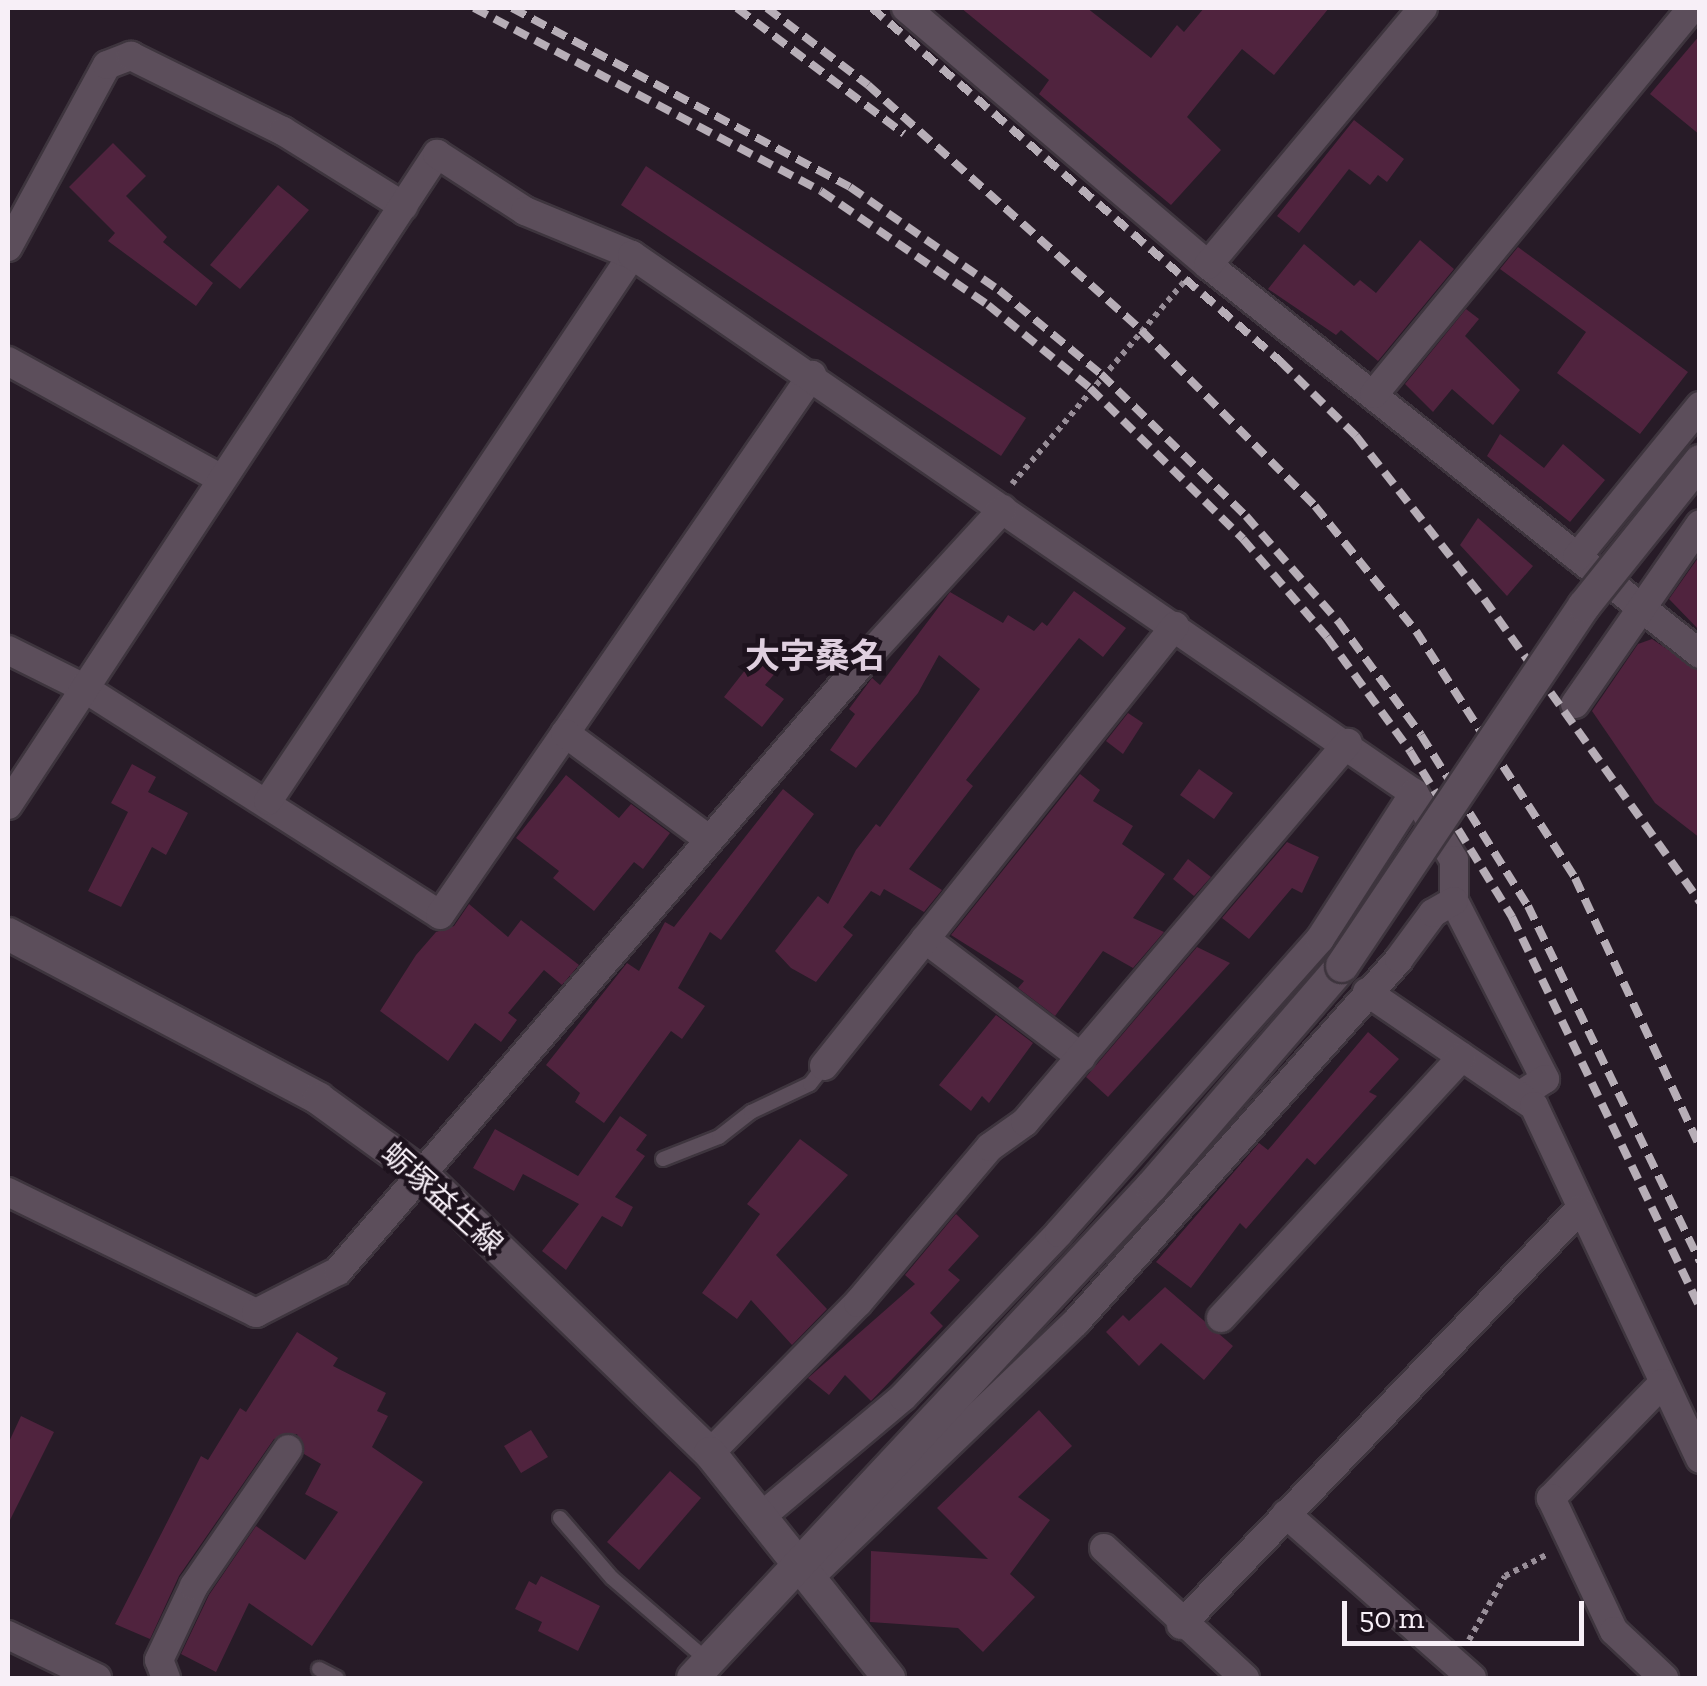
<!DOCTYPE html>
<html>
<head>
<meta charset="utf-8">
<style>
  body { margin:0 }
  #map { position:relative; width:1707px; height:1686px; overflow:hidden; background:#271b27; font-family:"Zilla Slab","Noto Sans JP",serif }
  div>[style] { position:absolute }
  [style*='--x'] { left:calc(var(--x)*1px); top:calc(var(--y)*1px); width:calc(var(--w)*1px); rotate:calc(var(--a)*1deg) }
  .building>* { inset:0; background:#50233e }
  .path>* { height:6px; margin-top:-3px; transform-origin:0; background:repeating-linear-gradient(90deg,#988e98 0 5px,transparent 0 10px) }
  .roads { filter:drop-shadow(2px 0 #3e353e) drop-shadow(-2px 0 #3e353e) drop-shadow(0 2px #3e353e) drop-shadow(0 -2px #3e353e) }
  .service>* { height:14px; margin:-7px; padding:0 7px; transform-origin:7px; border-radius:7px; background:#5c4e5b }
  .minor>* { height:28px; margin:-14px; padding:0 14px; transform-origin:14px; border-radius:14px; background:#5c4e5b }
  .tertiary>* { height:32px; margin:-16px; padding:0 16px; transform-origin:16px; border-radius:16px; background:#5c4e5b }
  .rail>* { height:8px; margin-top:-4px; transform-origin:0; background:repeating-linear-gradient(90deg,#b7aeb7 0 15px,transparent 0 23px) }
  .bridges { filter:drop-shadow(2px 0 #3e353e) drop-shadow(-2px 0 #3e353e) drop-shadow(0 2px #3e353e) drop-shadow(0 -2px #3e353e) }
  .tertiary-bridge>* { height:32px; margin:-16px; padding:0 16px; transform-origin:16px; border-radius:16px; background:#5c4e5b }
  span { translate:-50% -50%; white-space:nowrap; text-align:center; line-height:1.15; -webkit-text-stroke:9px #1d121d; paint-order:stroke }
  .street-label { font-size:30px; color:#f7eff7 }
  .quarter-label { font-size:35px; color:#dfcfdf; font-weight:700 }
  .frame { position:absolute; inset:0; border:10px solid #f7eff7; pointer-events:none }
  .scale { position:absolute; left:1342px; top:1601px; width:242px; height:45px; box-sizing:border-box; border:5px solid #f7eff7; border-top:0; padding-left:12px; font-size:30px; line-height:35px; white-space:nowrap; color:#f7eff7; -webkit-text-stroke:8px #1d121d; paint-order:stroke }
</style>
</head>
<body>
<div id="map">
  <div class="building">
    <i style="clip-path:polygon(961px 8px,1087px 8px,1151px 58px,1177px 25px,1184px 32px,1204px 8px,1329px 8px,1274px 75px,1242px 49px,1187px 117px,1221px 150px,1171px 205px,1039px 94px,1049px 80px)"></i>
    <i style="clip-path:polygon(1700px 35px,1700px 135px,1650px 94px)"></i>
    <i style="clip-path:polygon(1354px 120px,1404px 159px,1387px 182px,1378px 175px,1370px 185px,1349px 169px,1299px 233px,1277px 216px)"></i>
    <i style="clip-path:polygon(113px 143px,146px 176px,126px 196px,167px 237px,163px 242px,213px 283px,196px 306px,108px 241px,115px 233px,69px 187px)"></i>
    <i style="clip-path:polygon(646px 166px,1026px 418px,1001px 456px,621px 205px)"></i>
    <i style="clip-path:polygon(278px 185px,309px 210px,240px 289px,210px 265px)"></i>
    <i style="clip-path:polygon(1420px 240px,1454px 269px,1378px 361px,1341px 330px,1336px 335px,1268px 289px,1304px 244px,1354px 286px,1360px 280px,1376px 293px)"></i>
    <i style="clip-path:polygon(1518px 247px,1688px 372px,1640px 434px,1557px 373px,1586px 332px,1500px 269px)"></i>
    <i style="clip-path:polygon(1466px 309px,1479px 319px,1465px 336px,1520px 390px,1493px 425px,1452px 389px,1433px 412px,1405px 384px)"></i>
    <i style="clip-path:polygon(1500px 434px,1544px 468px,1563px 444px,1605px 480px,1570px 522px,1487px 456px)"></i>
    <i style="clip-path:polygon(1478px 518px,1533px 566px,1507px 596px,1460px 545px)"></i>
    <i style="clip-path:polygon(1700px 555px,1700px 631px,1669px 599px)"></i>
    <i style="clip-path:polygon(1074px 591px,1126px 628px,1103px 657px,1079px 638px,966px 780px,973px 786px,909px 869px,942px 890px,924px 912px,884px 889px,880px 896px,871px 891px,843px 927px,853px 935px,816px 982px,791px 968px,775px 951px,818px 896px,828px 904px,856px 850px,876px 824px,880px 827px,980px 689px,939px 655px,918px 693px,856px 768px,830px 750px,855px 714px,849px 709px,872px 678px,880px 685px,950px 592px,1003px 623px,1008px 615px,1034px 631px,1042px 622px,1047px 626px)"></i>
    <i style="clip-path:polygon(1652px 639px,1700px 671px,1700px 838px,1655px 803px,1592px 711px,1638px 644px)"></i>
    <i style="clip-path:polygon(757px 655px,777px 671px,765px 685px,784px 699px,762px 727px,724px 697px)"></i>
    <i style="clip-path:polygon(1128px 713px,1143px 723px,1123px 754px,1106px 741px)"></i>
    <i style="clip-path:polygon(132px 764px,156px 777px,148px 792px,188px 813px,166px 855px,152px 847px,121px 907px,88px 891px,128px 812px,111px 803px)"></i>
    <i style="clip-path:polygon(1199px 769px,1233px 793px,1214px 819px,1180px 795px)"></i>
    <i style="clip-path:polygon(1080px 774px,1100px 790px,1093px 801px,1133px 826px,1122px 844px,1165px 874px,1133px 918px,1164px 932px,1133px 968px,1103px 951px,1055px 1016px,1018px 988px,1024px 981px,951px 935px)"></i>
    <i style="clip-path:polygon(566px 775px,619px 818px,631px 804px,670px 833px,643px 869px,634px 862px,594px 911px,553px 878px,559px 871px,516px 838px)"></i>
    <i style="clip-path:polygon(783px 789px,814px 814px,721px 940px,710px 932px,678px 988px,705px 1006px,682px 1039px,671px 1031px,604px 1123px,575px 1102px,580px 1093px,546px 1065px,627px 963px,639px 971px,665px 922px,674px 927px)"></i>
    <i style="clip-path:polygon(1287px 842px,1319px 857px,1302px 893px,1292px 888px,1249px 939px,1222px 918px)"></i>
    <i style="clip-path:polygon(1188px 859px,1211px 877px,1194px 896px,1173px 879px)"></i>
    <i style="clip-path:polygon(469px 904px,508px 937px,521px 920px,579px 965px,562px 985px,544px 970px,508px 1013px,517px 1020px,501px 1042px,475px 1023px,448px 1061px,380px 1011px,416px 955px,436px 932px,454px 926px)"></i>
    <i style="clip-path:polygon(1197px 947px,1230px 963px,1108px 1097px,1086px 1077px)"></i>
    <i style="clip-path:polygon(996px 1015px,1033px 1043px,989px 1103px,982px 1096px,971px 1111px,939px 1085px)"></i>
    <i style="clip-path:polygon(1368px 1032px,1399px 1059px,1369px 1092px,1377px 1096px,1315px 1165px,1307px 1158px,1246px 1229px,1240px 1223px,1191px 1288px,1156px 1262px,1259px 1143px,1268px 1150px)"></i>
    <i style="clip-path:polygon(620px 1116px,647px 1135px,636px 1150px,645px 1156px,615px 1197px,633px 1207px,622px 1227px,602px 1216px,566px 1270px,542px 1251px,579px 1204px,523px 1174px,514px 1191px,473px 1168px,495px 1129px,578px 1176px)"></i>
    <i style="clip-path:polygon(800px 1139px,848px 1175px,776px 1255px,827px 1309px,792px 1345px,751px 1300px,737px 1319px,702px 1293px,760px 1214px,747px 1204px)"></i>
    <i style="clip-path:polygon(956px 1214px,979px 1236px,948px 1270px,960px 1280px,930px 1313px,943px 1326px,871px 1401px,845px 1375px,829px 1395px,808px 1378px,915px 1284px,905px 1275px)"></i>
    <i style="clip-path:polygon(1165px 1287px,1233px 1346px,1204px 1380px,1161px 1343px,1139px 1366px,1106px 1332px,1123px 1315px,1129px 1321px)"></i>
    <i style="clip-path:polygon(297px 1332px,338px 1358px,333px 1366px,386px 1393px,377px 1411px,388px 1416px,372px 1447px,423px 1482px,312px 1646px,249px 1603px,216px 1672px,181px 1654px,209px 1595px,256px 1526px,305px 1560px,338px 1512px,305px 1494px,321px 1464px,304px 1454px,297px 1434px,274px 1439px,179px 1576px,150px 1639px,115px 1624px,201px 1456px,208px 1460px,240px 1408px,246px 1412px)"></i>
    <i style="clip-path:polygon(1039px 1410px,1072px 1446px,1018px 1497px,1050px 1520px,1010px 1574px,1035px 1597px,983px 1652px,958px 1628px,870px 1622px,871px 1551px,988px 1559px,937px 1508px)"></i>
    <i style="clip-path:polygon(21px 1416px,54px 1432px,8px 1524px,8px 1444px)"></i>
    <i style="clip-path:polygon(531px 1430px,548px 1457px,521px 1473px,504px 1446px)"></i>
    <i style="clip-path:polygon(670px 1471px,701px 1498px,639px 1570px,607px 1542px)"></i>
    <i style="clip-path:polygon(541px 1576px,600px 1606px,578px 1651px,538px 1631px,542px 1622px,515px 1609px,529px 1581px,536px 1585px)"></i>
  </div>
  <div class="path">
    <i style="--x:1012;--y:484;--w:267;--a:-49.6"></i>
    <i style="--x:1469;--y:1640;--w:73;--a:-60.6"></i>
    <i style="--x:1505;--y:1576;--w:48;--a:-27.1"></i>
  </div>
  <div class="roads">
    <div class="service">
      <i style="--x:663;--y:1159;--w:60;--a:-21.4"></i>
      <i style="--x:719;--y:1137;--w:41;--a:-38"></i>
      <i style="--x:751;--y:1112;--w:65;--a:-25.4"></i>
      <i style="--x:810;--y:1084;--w:23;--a:-52"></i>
      <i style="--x:560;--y:1518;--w:79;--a:49.1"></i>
      <i style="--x:612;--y:1578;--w:127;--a:40.8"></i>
      <i style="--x:319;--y:1669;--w:20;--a:27"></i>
    </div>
    <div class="minor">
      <i style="--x:906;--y:8;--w:397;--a:40.4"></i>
      <i style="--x:1208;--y:265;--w:627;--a:38.33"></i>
      <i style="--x:8;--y:247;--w:207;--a:-61.5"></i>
      <i style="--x:107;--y:65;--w:26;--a:-21"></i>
      <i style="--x:131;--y:56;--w:169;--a:26.3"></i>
      <i style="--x:283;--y:131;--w:142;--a:32"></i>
      <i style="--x:1208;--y:265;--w:335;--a:-50.1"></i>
      <i style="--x:8;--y:361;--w:244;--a:28.9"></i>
      <i style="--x:1374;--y:394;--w:500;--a:-50.52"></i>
      <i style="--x:1577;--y:557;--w:195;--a:-50.8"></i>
      <i style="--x:8;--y:650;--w:85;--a:26.6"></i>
      <i style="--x:84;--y:688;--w:422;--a:32.5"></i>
      <i style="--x:440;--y:915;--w:656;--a:-55.44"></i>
      <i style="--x:1575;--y:704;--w:219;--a:-55.2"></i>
      <i style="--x:565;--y:733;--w:178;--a:36.5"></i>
      <i style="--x:268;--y:801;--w:656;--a:-56.31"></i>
      <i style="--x:8;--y:805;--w:780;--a:-56.62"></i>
      <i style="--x:437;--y:154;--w:105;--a:32.9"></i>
      <i style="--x:525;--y:211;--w:116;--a:22.4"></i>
      <i style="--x:632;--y:255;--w:949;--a:34.53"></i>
      <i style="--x:1414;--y:793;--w:78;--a:59.2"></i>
      <i style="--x:1454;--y:860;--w:41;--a:90"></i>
      <i style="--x:1454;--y:901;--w:200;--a:62.9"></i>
      <i style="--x:1545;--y:1079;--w:31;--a:147"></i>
      <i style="--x:925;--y:939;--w:196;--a:37.1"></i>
      <i style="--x:1367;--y:992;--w:202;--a:34.3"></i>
      <i style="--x:1534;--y:1106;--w:390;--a:64.8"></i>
      <i style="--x:824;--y:1066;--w:563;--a:-51.42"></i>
      <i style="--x:8;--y:1192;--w:276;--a:26"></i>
      <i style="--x:256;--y:1313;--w:92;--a:-27.1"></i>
      <i style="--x:338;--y:1271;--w:813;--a:-49.24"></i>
      <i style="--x:869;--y:655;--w:198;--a:-47.5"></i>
      <i style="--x:1221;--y:1318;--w:355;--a:-47.3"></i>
      <i style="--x:1663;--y:1383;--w:161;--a:134.2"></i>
      <i style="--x:1551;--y:1498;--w:147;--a:64.7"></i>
      <i style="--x:1614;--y:1631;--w:69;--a:43.2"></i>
      <i style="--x:710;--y:1453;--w:211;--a:-45.4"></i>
      <i style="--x:858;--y:1303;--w:204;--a:-49.8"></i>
      <i style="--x:990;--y:1147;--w:43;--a:-35.5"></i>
      <i style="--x:1025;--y:1122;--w:498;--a:-49.6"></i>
      <i style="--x:1286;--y:1514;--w:248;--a:41.4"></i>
      <i style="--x:763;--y:1515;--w:183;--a:-40.1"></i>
      <i style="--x:903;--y:1397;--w:226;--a:-46.4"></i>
      <i style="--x:1059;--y:1233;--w:393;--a:-48.4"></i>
      <i style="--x:1320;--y:939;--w:174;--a:-57.2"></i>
      <i style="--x:1104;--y:1548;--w:192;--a:42.7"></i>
      <i style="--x:810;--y:1577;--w:368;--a:-43.8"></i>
      <i style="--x:1076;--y:1322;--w:486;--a:-48.3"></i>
      <i style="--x:1399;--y:959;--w:57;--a:-53.5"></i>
      <i style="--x:1433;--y:913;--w:24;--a:-30"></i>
      <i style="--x:1181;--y:1625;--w:575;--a:-46.2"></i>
      <i style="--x:8;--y:1635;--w:99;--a:25.8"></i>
      <i style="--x:166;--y:1678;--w:19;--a:-111"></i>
      <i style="--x:159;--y:1660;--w:82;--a:-64.7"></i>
      <i style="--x:194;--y:1586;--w:166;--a:-55.5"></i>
    </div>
    <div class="tertiary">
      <i style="--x:8;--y:934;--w:352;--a:27.9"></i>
      <i style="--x:319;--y:1099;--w:126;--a:36"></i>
      <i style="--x:421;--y:1173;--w:402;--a:44.1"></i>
      <i style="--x:710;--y:1453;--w:288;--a:51.5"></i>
      <i style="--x:693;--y:1678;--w:673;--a:-46.99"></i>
      <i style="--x:1152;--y:1186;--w:291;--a:-49.2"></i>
    </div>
  </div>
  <div class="rail">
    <i style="--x:474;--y:8;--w:392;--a:27.8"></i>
    <i style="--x:821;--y:191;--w:202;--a:34.3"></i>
    <i style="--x:988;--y:305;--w:132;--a:39.1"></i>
    <i style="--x:1090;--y:388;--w:215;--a:44.6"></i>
    <i style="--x:1243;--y:539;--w:129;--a:49.4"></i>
    <i style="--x:1327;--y:637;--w:141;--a:53.9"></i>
    <i style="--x:1410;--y:751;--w:195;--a:58.4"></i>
    <i style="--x:1512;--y:917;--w:433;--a:64.3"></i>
    <i style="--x:512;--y:8;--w:382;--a:27.9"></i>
    <i style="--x:850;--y:187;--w:181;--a:34.7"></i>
    <i style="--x:999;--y:290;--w:132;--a:39.5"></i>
    <i style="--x:1101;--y:374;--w:203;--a:44.4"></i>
    <i style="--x:1246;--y:516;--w:140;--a:48.8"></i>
    <i style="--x:1338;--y:621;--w:141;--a:53.9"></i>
    <i style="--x:1421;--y:735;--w:202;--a:58"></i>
    <i style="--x:1528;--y:906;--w:395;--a:64.2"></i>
    <i style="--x:737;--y:8;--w:209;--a:37"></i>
    <i style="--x:767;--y:8;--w:127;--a:37.3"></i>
    <i style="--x:868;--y:85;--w:367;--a:41.9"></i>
    <i style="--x:1141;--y:330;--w:247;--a:45.3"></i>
    <i style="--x:1315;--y:506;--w:161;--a:51.1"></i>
    <i style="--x:1416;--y:631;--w:294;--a:57.2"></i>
    <i style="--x:1575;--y:878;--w:297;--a:65.1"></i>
    <i style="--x:872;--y:8;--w:540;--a:40.87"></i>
    <i style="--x:1280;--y:361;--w:107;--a:44.6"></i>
    <i style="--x:1356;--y:436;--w:207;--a:51.9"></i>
    <i style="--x:1484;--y:599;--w:372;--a:54.5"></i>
  </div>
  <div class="bridges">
    <div class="tertiary-bridge">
      <i style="--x:1342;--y:966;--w:434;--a:-56.1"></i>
      <i style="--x:1584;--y:606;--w:186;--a:-51.3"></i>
    </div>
  </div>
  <div class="street-label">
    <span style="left:442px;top:1199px;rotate:42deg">蛎塚益生線</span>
  </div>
  <div class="quarter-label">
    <span style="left:815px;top:656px">大字桑名</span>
  </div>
  <div class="frame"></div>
  <div class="scale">50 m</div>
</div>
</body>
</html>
